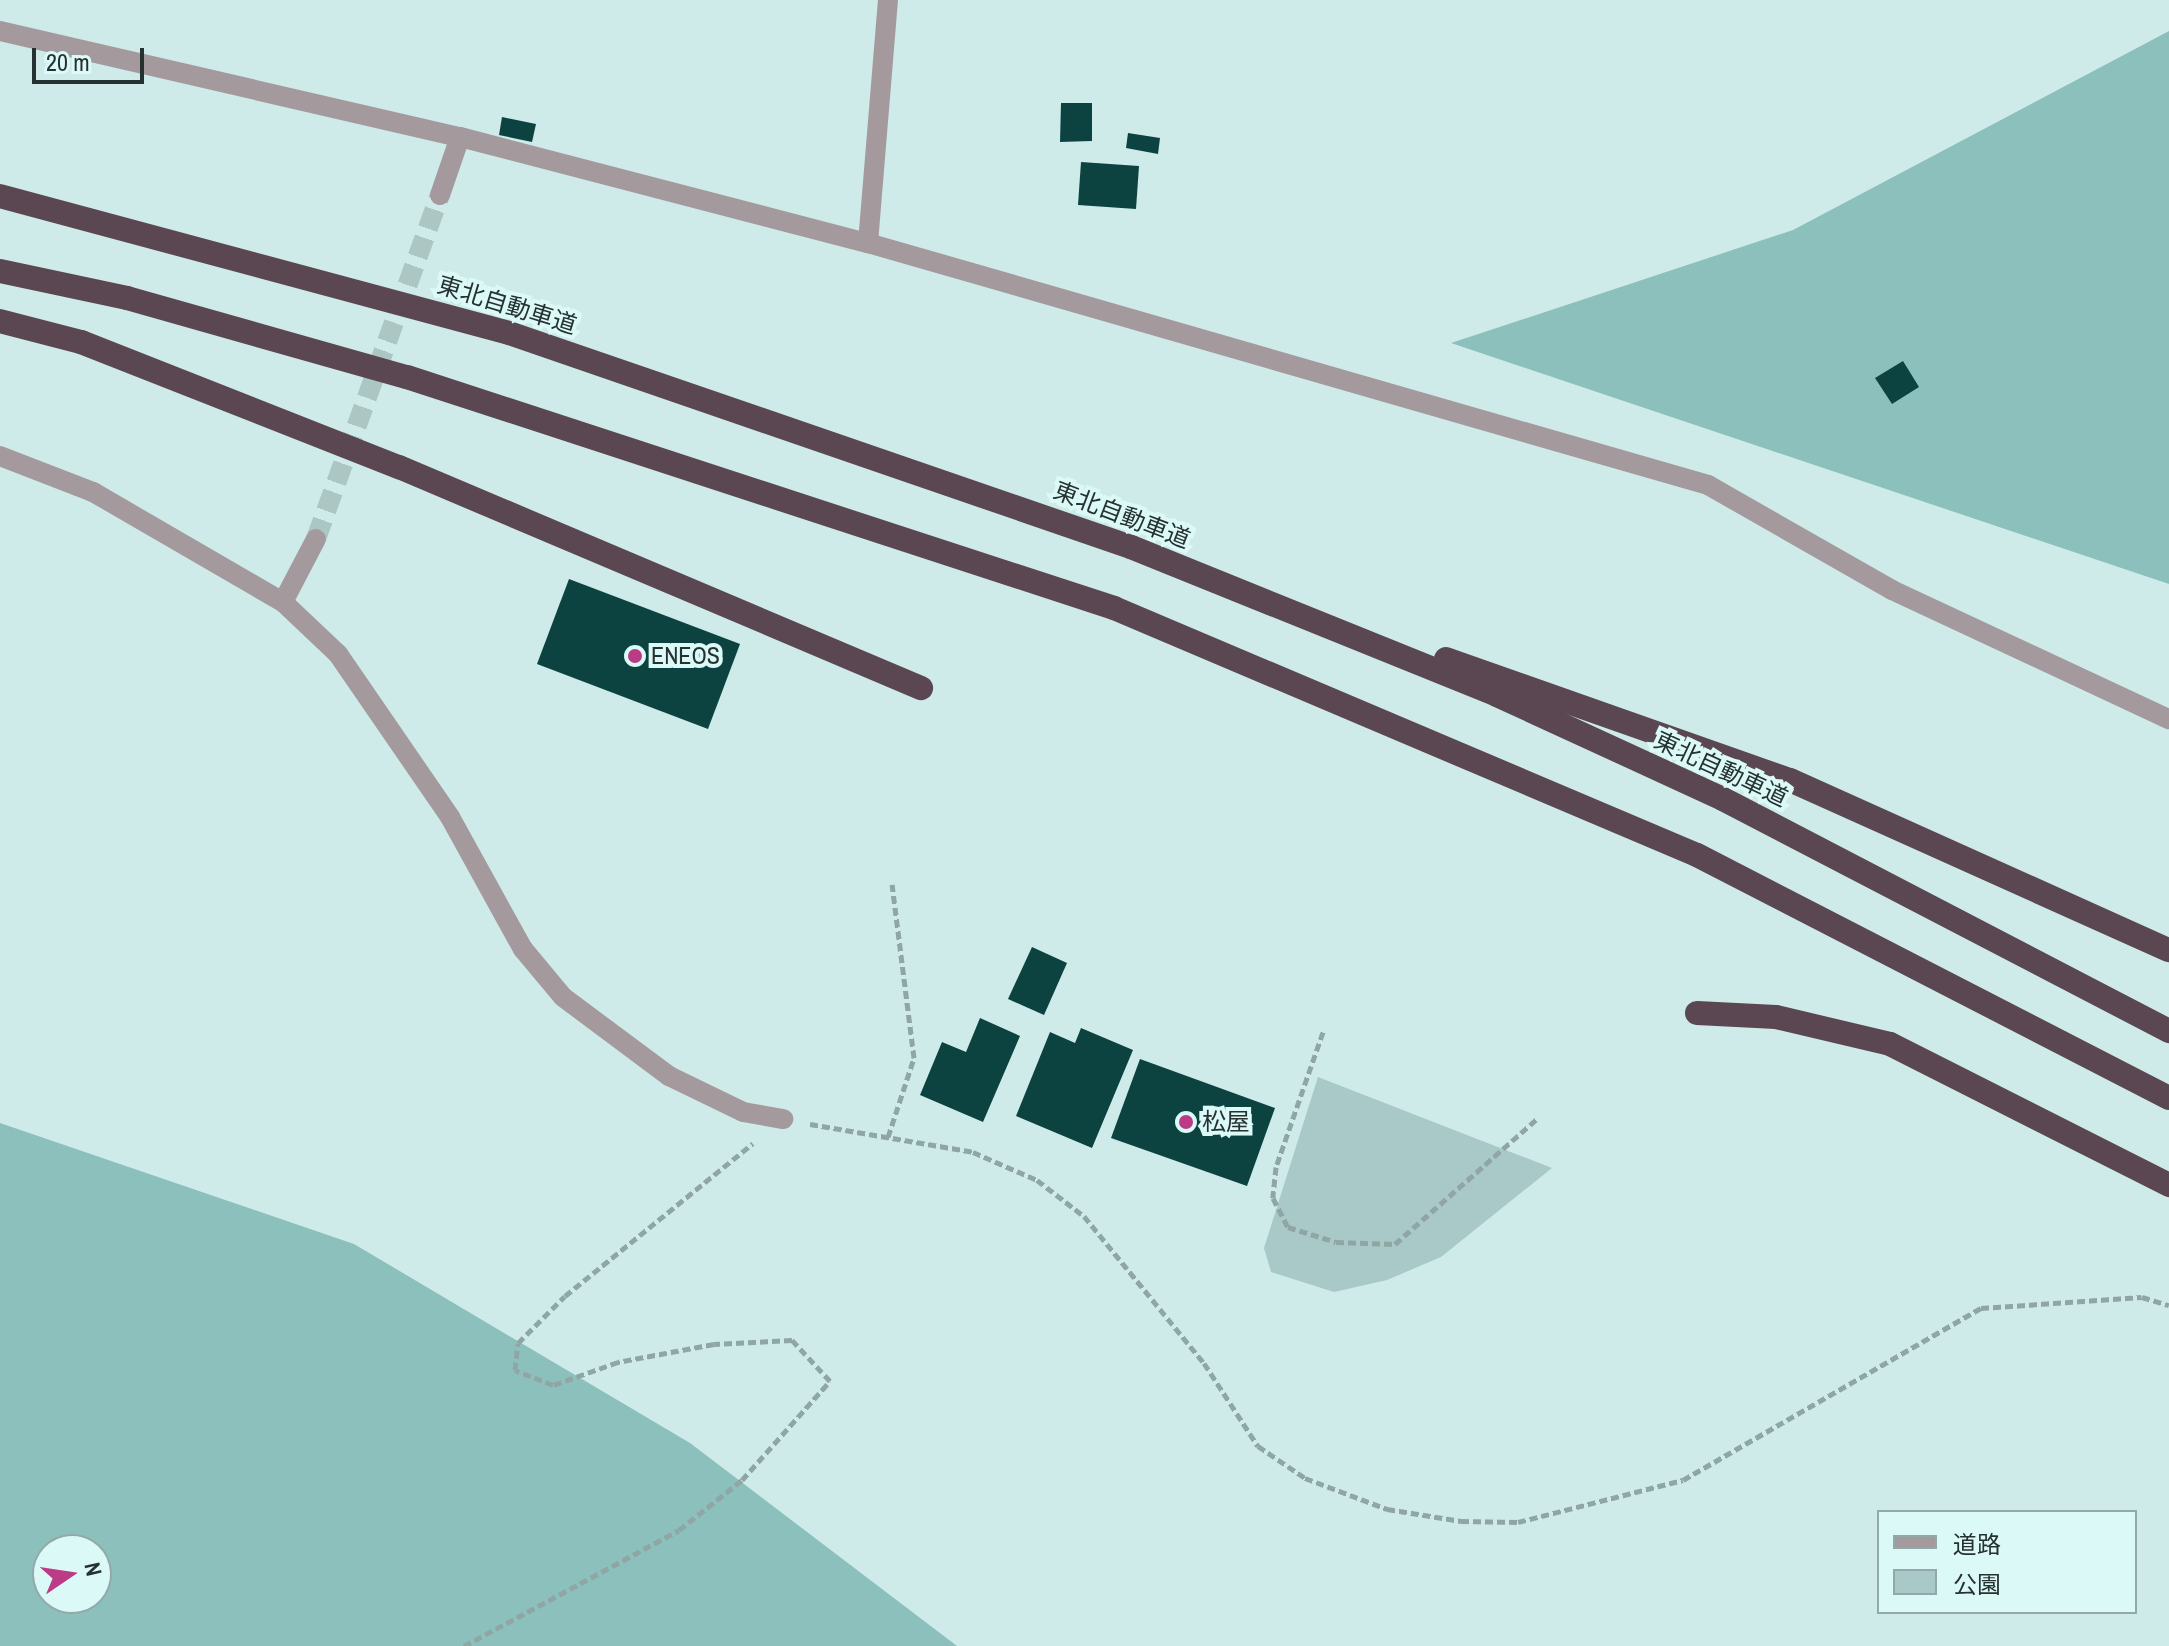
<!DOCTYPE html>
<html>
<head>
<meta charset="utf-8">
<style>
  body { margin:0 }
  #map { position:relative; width:2169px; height:1646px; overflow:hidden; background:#ceebe9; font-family:"Archivo Narrow","Noto Sans JP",sans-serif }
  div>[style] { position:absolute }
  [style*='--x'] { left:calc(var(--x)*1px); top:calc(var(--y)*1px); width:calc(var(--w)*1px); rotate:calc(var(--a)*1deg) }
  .green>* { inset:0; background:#a8c9c7 }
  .forest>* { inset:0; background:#8cc0bd }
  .building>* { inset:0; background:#0c4341 }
  .street-tunnel>* { height:20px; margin-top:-10px; transform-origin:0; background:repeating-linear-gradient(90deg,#acc6c4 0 20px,transparent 0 30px) }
  .path>* { height:5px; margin-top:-2.5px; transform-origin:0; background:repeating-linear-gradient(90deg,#8fa6a4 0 8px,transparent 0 12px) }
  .street>* { height:20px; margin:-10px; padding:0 10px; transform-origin:10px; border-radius:10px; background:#a49a9e }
  .highway>* { height:24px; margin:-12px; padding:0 12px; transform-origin:12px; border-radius:12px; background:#5b4751 }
  .dots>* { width:22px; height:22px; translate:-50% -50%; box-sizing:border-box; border:4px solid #dbf9f7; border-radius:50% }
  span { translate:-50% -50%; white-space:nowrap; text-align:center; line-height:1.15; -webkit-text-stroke:8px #dbf9f7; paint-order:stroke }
  .street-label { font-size:24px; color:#263131 }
  .poi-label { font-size:24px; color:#263131 }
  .left { translate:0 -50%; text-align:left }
  .legend { position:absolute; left:1877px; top:1510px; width:260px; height:104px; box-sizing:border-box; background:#dbf9f7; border:2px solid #93a9a8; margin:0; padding:10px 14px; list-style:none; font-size:24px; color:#263131 }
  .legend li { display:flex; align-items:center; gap:16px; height:40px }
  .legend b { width:40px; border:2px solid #93a9a8 }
  .north { position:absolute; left:32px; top:1534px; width:80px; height:80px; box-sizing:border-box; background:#dbf9f7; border:2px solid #93a9a8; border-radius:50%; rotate:77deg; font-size:22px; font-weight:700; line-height:32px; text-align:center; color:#263131 }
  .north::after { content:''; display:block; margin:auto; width:28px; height:36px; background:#bc3b86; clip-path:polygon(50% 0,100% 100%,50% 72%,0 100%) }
  .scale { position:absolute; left:32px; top:48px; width:112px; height:36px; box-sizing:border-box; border:4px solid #263131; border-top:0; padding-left:10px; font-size:24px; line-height:28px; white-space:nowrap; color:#263131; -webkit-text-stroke:6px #dbf9f7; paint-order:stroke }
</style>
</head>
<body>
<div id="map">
  <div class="green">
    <i style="clip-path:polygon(1318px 1077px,1552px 1168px,1441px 1257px,1387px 1280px,1334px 1292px,1271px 1272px,1264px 1248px)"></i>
  </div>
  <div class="forest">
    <i style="clip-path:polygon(2169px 31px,2169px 584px,1451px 343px,1793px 230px)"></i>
    <i style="clip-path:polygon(evenodd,0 1123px,354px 1244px,690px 1443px,957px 1646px,0 1646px,0 1123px,48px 1550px,96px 1550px,96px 1598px,48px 1598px,48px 1550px)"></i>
  </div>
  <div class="building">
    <i style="clip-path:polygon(1061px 103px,1092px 103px,1092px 141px,1060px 142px)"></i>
    <i style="clip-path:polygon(502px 117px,536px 124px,532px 142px,499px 135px)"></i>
    <i style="clip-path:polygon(1128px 133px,1160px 138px,1158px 154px,1126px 148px)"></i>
    <i style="clip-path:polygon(1081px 162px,1139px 166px,1136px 209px,1078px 205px)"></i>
    <i style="clip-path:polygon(1903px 361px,1919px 387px,1892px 404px,1875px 378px)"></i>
    <i style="clip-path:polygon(569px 579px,740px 644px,708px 729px,537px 664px)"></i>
    <i style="clip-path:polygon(1032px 947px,1067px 963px,1044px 1015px,1008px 999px)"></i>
    <i style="clip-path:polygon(980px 1018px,1020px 1036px,983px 1122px,920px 1095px,942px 1042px,966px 1052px)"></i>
    <i style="clip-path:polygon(1081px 1028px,1133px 1050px,1092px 1148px,1016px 1116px,1050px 1032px,1075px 1043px)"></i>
    <i style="clip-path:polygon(1140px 1059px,1275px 1108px,1247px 1186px,1111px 1138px)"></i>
  </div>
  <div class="street-tunnel">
    <i style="--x:316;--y:539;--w:366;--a:-70.2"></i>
  </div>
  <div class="path">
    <i style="--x:1323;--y:1032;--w:143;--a:109.2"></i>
    <i style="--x:1276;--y:1167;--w:31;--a:96"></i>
    <i style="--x:1273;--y:1198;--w:33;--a:63"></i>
    <i style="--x:1288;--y:1227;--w:50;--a:17.4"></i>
    <i style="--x:1336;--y:1242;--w:59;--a:1.9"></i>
    <i style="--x:1395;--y:1244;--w:191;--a:-41.4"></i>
    <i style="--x:810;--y:1124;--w:165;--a:9.7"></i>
    <i style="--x:973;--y:1152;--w:70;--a:23.6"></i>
    <i style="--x:1037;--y:1180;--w:59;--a:37.5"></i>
    <i style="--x:1084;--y:1216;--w:190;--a:50.8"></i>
    <i style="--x:1204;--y:1363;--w:99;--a:57"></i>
    <i style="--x:1258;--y:1446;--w:57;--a:34.2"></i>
    <i style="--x:1305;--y:1478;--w:88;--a:20.7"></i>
    <i style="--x:1387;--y:1509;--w:75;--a:9.2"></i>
    <i style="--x:1461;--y:1521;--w:57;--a:1"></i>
    <i style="--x:1518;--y:1522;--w:170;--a:-14.3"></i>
    <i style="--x:1683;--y:1480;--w:344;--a:-30"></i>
    <i style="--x:1981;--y:1308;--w:161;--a:-3.9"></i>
    <i style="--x:2142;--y:1297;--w:28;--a:17"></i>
    <i style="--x:888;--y:1137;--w:83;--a:-71.8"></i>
    <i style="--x:914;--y:1058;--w:175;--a:-97.2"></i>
    <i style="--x:464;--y:1646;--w:244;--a:-28.3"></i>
    <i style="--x:679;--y:1530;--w:80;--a:-38.4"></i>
    <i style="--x:742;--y:1480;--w:132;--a:-48.4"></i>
    <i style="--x:830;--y:1381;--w:56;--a:-132.8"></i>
    <i style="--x:792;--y:1340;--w:78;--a:177.1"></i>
    <i style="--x:714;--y:1344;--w:98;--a:169.4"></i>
    <i style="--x:618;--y:1362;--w:69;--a:160.5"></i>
    <i style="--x:553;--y:1385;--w:41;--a:-158.5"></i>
    <i style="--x:515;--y:1370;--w:27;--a:-84"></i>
    <i style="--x:518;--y:1343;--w:66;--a:-45"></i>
    <i style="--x:565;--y:1296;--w:242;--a:-39.1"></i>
  </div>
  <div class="street">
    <i style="--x:0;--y:31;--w:472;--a:13"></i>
    <i style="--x:460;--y:137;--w:422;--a:14.6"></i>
    <i style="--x:868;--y:243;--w:874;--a:16.07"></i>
    <i style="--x:1708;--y:485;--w:212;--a:29.7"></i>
    <i style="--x:1892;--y:590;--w:306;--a:25"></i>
    <i style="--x:440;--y:195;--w:61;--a:-71"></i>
    <i style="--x:868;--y:243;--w:244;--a:-85.3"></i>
    <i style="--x:0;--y:456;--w:100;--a:21.2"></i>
    <i style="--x:93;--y:492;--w:220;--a:30.1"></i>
    <i style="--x:283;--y:602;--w:76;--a:43.4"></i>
    <i style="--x:338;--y:654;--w:198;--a:55.5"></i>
    <i style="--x:450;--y:817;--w:151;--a:61.1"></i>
    <i style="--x:523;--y:949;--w:62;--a:50.2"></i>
    <i style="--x:563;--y:997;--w:132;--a:36.7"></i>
    <i style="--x:669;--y:1076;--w:82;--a:25.9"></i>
    <i style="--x:743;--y:1112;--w:41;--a:9.9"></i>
    <i style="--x:283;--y:602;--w:71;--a:-62.4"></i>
  </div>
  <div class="highway">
    <i style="--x:0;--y:196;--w:527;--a:15.06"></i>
    <i style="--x:509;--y:333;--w:658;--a:18.99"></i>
    <i style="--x:1131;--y:547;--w:395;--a:22"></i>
    <i style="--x:1497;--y:695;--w:249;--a:24.7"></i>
    <i style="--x:1723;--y:799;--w:503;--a:27.48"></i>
    <i style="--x:0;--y:271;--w:130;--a:12"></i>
    <i style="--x:127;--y:298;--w:291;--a:15.8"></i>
    <i style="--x:407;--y:377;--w:744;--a:18.09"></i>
    <i style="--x:1114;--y:608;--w:633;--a:22.96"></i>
    <i style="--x:1697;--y:855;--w:531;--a:27.24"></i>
    <i style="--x:0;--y:321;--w:84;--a:14.5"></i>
    <i style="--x:81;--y:342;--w:342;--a:21.5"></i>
    <i style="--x:399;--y:467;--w:567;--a:22.95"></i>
    <i style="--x:1446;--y:659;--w:365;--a:19.4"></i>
    <i style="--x:1790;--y:780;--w:415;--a:24.2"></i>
    <i style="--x:1697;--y:1013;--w:79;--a:2.9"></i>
    <i style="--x:1776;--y:1017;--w:117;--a:13.3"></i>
    <i style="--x:1890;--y:1044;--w:313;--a:26.8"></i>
  </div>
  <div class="dots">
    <i style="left:635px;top:656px;background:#bc3b86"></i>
    <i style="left:1186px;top:1122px;background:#bc3b86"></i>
  </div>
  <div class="street-label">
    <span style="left:507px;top:305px;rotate:17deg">東北自動車道</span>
    <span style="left:1122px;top:515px;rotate:21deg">東北自動車道</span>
    <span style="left:1721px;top:769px;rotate:25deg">東北自動車道</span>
  </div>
  <div class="poi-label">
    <span class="left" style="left:651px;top:656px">ENEOS</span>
    <span class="left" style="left:1202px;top:1122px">松屋</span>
  </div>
  <ul class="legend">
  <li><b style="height:10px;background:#a49a9e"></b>道路</li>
  <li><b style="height:22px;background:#a8c9c7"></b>公園</li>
  </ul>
  <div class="north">N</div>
  <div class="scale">20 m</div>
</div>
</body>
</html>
